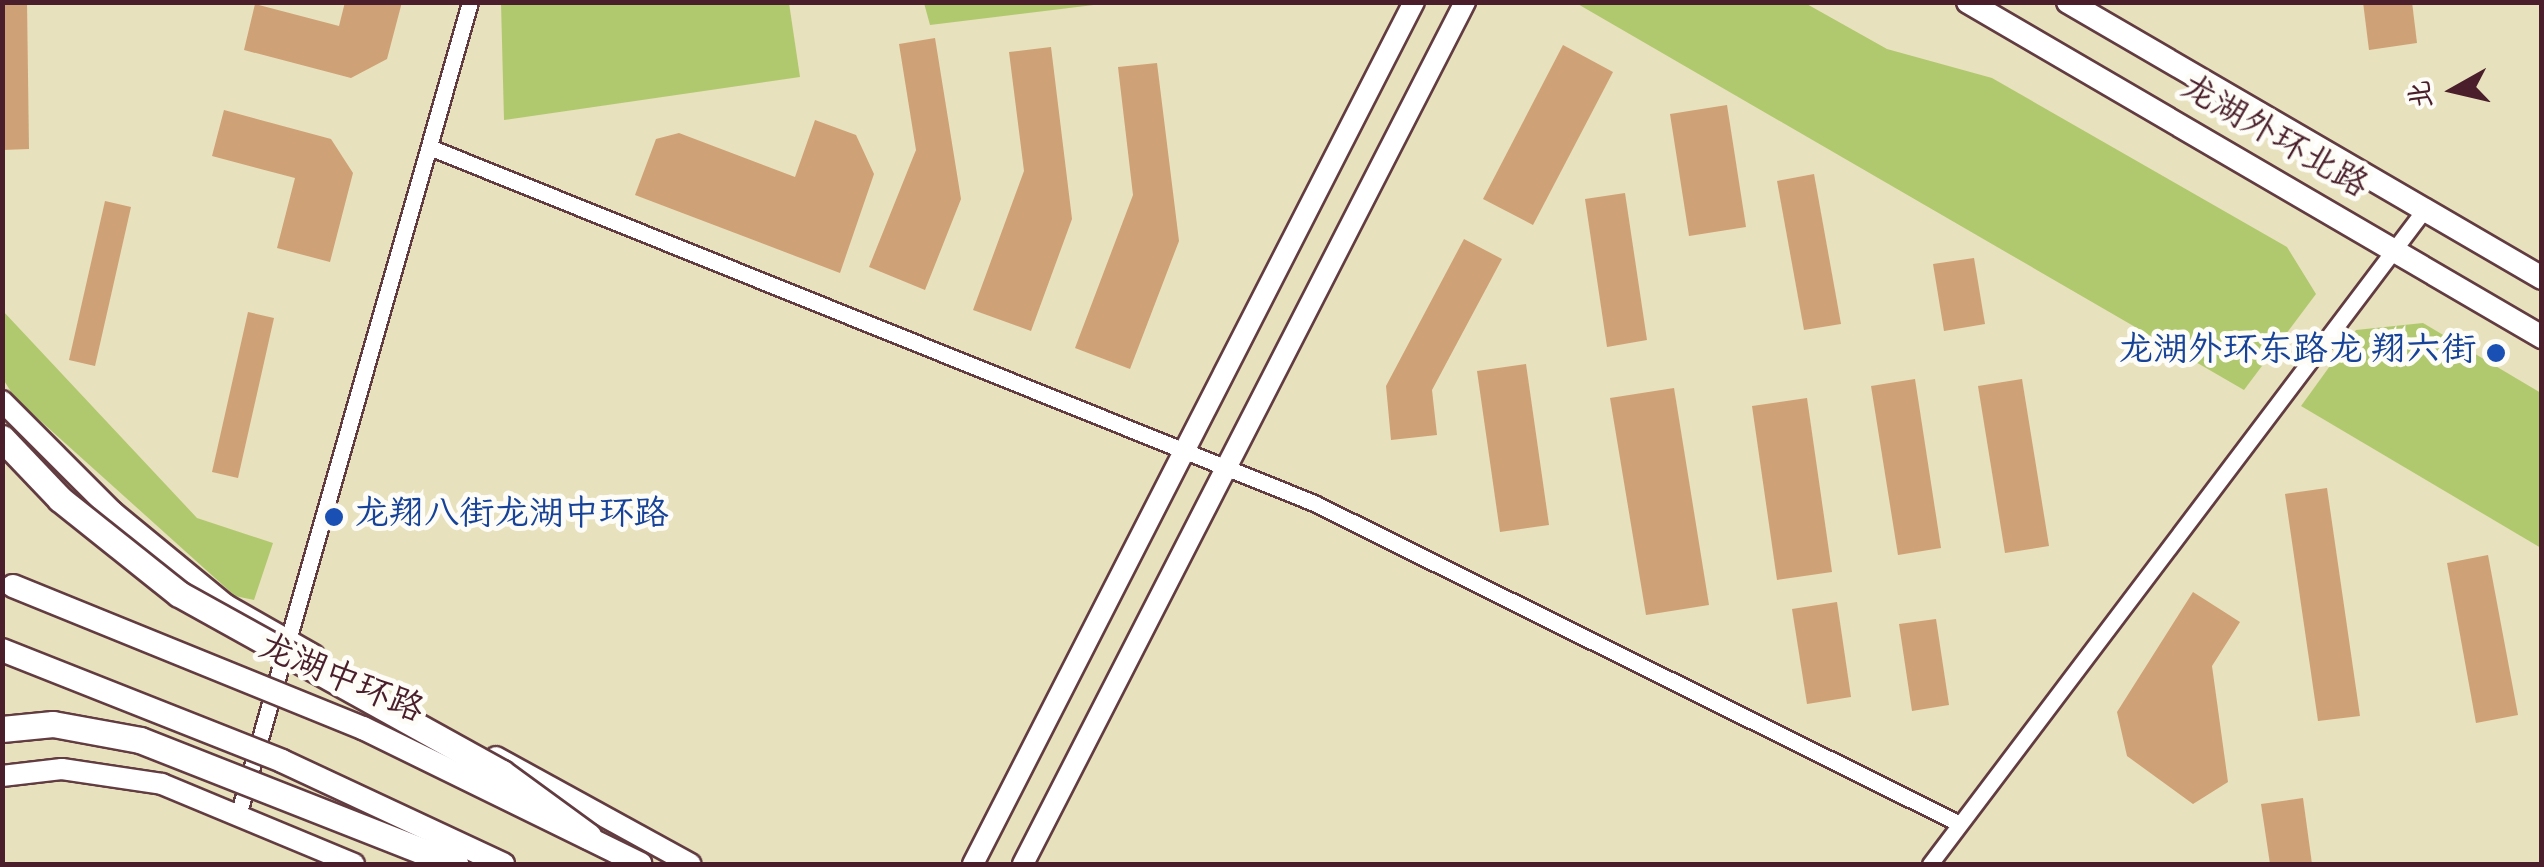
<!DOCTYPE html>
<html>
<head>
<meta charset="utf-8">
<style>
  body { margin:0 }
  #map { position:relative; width:2544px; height:867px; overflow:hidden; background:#e8e1bd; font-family:Dekko,"LXGW WenKai TC",sans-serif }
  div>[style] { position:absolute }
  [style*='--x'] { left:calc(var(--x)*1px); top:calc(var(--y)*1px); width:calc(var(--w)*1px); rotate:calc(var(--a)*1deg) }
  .green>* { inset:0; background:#b1c96e }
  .building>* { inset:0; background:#cfa176 }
  .roads { filter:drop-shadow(2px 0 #623c41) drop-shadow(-2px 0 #623c41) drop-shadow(0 2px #623c41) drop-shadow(0 -2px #623c41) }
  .minor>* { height:15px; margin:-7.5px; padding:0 7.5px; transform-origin:7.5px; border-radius:7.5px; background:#fff }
  .tertiary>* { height:20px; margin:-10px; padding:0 10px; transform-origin:10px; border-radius:10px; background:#fff }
  .secondary>* { height:22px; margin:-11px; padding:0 11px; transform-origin:11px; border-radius:11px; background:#fff }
  .bridges { filter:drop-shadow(2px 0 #623c41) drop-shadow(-2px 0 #623c41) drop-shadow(0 2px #623c41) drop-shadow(0 -2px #623c41) }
  .secondary-bridge>* { height:22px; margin:-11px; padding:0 11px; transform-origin:11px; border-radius:11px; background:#fff }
  .trunk-bridge>* { height:25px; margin:-12.5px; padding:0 12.5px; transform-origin:12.5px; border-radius:12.5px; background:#fff }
  .dots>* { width:28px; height:28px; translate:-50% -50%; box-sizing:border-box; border:5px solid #fdfcf7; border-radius:50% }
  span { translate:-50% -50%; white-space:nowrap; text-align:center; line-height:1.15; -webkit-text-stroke:10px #fdfcf7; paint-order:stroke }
  .street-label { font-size:35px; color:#4a1f2b }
  .transit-label { font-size:35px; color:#164399 }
  .right { translate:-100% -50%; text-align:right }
  .left { translate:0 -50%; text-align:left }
  .frame { position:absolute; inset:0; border:5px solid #4a1f2b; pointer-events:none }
  .north { position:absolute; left:2404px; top:40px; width:100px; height:100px; -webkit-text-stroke:8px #fdfcf7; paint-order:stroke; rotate:262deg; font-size:28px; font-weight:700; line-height:40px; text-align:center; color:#4a1f2b }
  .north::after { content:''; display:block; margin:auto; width:35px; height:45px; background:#4a1f2b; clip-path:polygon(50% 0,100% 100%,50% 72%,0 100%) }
</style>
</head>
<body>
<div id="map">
  <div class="green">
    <i style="clip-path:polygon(501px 3px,789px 3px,800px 77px,504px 120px)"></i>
    <i style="clip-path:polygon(924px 3px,1110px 3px,930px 25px)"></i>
    <i style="clip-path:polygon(1576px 3px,1805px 3px,1887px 49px,1992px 78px,2287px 247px,2316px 294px,2244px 390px)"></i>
    <i style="clip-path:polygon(3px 311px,197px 518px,273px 543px,254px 600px,235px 596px,15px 398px,3px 379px)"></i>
    <i style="clip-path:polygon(2423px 323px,2541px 393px,2541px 548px,2301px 406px,2356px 330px)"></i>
  </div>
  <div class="building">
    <i style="clip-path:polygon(2px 2px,27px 2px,29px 149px,2px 150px)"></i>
    <i style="clip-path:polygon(345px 2px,402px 2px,387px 59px,351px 78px,244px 50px,255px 4px,339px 26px)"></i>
    <i style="clip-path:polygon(2363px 2px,2412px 2px,2417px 43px,2369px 50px)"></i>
    <i style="clip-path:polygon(935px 38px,961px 199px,925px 290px,869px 267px,916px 150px,899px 44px)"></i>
    <i style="clip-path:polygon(1563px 45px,1613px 72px,1533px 225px,1483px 199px)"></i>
    <i style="clip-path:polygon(1051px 47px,1072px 219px,1031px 331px,973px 310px,1024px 171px,1009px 52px)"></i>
    <i style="clip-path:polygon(1157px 63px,1179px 241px,1130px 369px,1075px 348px,1133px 195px,1118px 67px)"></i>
    <i style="clip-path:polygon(1727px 105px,1746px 227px,1689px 236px,1670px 114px)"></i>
    <i style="clip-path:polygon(224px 110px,331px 139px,353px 173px,330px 262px,277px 248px,295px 178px,212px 156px)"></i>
    <i style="clip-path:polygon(815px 120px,856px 135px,874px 174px,840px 273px,635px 195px,656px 139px,679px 133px,795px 177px)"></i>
    <i style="clip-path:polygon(1814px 174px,1841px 324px,1804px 330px,1777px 181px)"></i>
    <i style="clip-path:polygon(1625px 193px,1647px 340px,1607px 347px,1585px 199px)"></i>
    <i style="clip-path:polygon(105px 201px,131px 207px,95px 366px,69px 360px)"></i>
    <i style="clip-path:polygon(1464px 239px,1502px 259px,1432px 390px,1437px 435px,1391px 440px,1386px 386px)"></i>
    <i style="clip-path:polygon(1974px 258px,1985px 324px,1944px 331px,1933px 264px)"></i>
    <i style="clip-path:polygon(248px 312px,274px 318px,238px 478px,212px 472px)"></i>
    <i style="clip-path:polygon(1526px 364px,1549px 525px,1500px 532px,1477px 371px)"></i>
    <i style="clip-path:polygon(1915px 379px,1941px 548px,1898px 555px,1871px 386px)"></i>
    <i style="clip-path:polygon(2022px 379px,2049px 546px,2005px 553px,1978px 386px)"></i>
    <i style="clip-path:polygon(1674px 388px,1709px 605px,1646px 615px,1610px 398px)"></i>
    <i style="clip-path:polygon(1807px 398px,1832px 572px,1777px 580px,1752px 406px)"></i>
    <i style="clip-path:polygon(2327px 488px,2360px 716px,2318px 721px,2285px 494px)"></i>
    <i style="clip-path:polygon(2488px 555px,2518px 715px,2476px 723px,2447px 563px)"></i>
    <i style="clip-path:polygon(2193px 592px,2240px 622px,2212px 666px,2228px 782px,2193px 804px,2127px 756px,2117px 712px)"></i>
    <i style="clip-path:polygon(1837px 602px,1851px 697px,1807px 704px,1792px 609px)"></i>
    <i style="clip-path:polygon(1936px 619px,1949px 705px,1912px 711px,1899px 624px)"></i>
    <i style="clip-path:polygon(2303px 798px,2312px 864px,2270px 864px,2261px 804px)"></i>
  </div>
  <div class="roads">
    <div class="minor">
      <i style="--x:429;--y:147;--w:954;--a:21.91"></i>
      <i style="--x:1314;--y:503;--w:721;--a:26.42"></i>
      <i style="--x:239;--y:812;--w:842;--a:-74.08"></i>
      <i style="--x:1930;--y:864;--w:820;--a:-52.93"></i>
    </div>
    <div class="tertiary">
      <i style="--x:2;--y:401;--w:156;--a:45"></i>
      <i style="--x:112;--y:511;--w:148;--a:39.5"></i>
      <i style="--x:226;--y:605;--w:101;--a:29.6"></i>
      <i style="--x:496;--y:757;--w:222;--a:28.8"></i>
      <i style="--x:2;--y:776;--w:60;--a:-6.7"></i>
      <i style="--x:62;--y:769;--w:101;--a:8.5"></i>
      <i style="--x:162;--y:784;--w:208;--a:22.6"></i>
      <i style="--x:973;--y:864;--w:968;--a:-62.91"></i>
      <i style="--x:1023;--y:864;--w:969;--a:-62.85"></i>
    </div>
    <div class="secondary">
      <i style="--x:1968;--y:2;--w:665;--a:30.27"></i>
      <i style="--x:2068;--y:2;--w:548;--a:30.21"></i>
    </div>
  </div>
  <div class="bridges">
    <div class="secondary-bridge">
      <i style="--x:13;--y:586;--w:378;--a:22.1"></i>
      <i style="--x:363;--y:728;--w:309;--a:26.1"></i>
      <i style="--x:2;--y:650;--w:301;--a:21.6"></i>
      <i style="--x:282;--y:761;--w:244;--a:25"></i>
    </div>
    <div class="trunk-bridge">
      <i style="--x:2;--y:438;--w:84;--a:46.4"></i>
      <i style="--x:60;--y:499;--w:152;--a:38.6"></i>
      <i style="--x:179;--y:594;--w:369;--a:29"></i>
      <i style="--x:502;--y:773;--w:107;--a:36.2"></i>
      <i style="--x:2;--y:729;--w:51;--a:-5.6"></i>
      <i style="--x:53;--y:724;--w:88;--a:10.4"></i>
      <i style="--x:140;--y:740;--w:339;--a:21.5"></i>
    </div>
  </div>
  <div class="dots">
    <i style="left:2496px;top:353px;background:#1a4fb4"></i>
    <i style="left:334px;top:517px;background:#1a4fb4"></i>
  </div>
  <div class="street-label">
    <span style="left:2273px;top:139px;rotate:30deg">龙湖外环北路</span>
    <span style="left:340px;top:681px;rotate:23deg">龙湖中环路</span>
  </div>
  <div class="transit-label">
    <span class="right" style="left:2476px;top:353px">龙湖外环东路龙 翔六街</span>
    <span class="left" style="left:354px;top:517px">龙翔八街龙湖中环路</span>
  </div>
  <div class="frame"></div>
  <div class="north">北</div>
</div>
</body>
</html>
